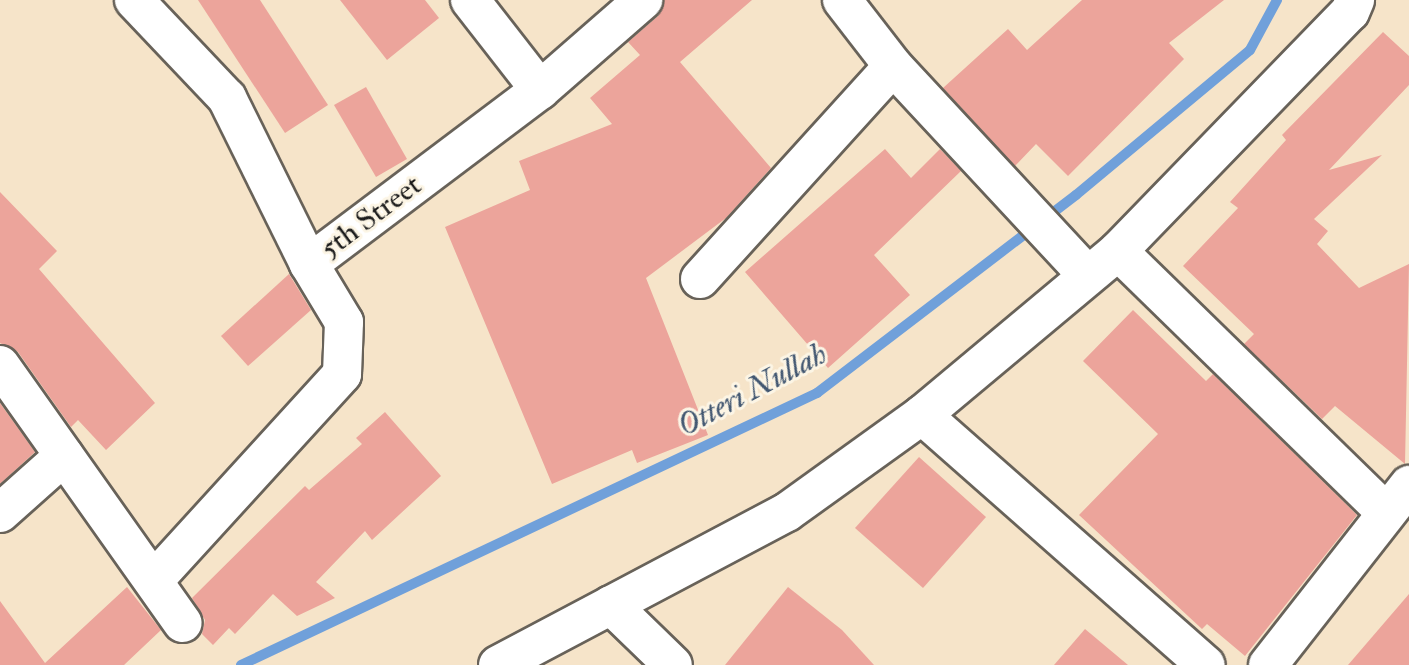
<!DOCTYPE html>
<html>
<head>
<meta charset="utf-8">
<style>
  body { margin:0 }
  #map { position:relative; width:1409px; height:665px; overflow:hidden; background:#f6e4c9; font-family:"IM FELL Double Pica",serif }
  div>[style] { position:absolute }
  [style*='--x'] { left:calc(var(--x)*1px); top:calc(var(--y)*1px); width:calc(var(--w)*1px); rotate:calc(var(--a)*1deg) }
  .stream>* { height:10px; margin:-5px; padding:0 5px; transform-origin:5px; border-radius:5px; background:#70a0da }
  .building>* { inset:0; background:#eca49b }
  .roads { filter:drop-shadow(2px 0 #686259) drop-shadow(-2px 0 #686259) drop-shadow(0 2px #686259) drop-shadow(0 -2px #686259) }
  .minor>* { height:38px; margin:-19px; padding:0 19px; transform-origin:19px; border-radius:19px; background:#fff }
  span { translate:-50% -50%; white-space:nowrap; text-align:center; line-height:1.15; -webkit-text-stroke:6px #fcf5e5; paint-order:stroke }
  .street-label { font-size:30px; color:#1c1c1c }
  .water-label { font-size:32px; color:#425771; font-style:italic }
</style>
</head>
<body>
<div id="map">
  <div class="stream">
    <i style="--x:241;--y:665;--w:637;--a:-25.28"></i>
    <i style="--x:817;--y:393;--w:326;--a:-37.4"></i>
    <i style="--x:1076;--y:195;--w:226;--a:-39.8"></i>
    <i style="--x:1250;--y:50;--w:57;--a:-61.6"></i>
  </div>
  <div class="building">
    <i style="clip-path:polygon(198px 0,260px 0,328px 105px,285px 133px)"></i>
    <i style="clip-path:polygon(340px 0,425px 0,439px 18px,387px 60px)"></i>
    <i style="clip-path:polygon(664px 0,752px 0,680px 62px,771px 168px,726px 218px,646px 278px,708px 435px,637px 463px,632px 450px,552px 484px,445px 227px,530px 190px,519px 161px,612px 124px,590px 98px,640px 55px,628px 42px,658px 16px)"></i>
    <i style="clip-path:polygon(1082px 0,1224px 0,1169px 43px,1184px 59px,1068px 176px,1036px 144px,1015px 166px,943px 88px,1008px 29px,1027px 50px)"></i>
    <i style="clip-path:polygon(1383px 32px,1409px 56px,1409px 85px,1329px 170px,1382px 155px,1314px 219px,1328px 231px,1317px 244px,1359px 288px,1409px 264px,1405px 464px,1335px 406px,1322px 419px,1244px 344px,1254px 334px,1183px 266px,1238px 208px,1230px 202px,1286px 140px,1282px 135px)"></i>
    <i style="clip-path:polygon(366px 87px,407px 159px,376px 177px,334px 105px)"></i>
    <i style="clip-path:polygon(885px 149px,911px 178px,940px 149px,961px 171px,874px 255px,910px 295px,828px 368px,745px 272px)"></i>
    <i style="clip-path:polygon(0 192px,57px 251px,39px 269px,155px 403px,106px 450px,78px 420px,71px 427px,18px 352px,0 343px)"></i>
    <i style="clip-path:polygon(289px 274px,311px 310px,248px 366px,221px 336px)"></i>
    <i style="clip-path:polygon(1133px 310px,1206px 381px,1213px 374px,1357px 515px,1245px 656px,1207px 624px,1202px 629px,1079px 515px,1158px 434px,1083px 361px)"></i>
    <i style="clip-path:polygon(0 403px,35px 452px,0 484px)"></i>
    <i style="clip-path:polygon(385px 412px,441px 476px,372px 540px,365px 531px,316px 582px,335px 598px,297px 616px,273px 594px,235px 634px,229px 628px,213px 645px,202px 634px,205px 620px,192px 598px,305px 486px,309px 490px,362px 444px,356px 438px)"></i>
    <i style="clip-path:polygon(919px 457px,986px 517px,923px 588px,855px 528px)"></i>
    <i style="clip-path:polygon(127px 587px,161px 630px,124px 665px,0 665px,0 601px,45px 663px)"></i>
    <i style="clip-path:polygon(788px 587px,842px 630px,874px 665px,725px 665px)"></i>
    <i style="clip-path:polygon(1409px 594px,1409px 665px,1348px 665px)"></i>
    <i style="clip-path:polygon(1085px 629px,1128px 665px,1054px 665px)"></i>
  </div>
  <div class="roads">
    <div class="minor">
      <i style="--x:134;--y:0;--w:135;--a:46.5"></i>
      <i style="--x:227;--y:98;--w:185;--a:63.7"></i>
      <i style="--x:470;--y:0;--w:114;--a:52.1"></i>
      <i style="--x:842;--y:0;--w:83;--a:52.3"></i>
      <i style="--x:893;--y:66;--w:285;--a:47.1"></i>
      <i style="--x:1118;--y:251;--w:371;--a:44.3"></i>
      <i style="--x:700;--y:279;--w:287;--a:-47.8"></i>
      <i style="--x:0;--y:365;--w:316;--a:54.7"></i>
      <i style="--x:922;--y:415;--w:378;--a:41.4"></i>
      <i style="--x:0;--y:513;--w:86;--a:-41.7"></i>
      <i style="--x:156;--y:578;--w:276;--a:-47.6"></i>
      <i style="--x:342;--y:374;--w:52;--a:-87.8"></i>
      <i style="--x:344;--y:322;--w:68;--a:-121.1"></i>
      <i style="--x:309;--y:264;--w:289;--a:-37"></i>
      <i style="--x:540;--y:90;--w:137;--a:-41.1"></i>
      <i style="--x:611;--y:605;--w:86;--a:44.1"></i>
      <i style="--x:498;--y:665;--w:327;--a:-27.9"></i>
      <i style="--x:787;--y:512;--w:166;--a:-35.7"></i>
      <i style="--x:922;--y:415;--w:256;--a:-39.9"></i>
      <i style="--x:1118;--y:251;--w:333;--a:-45.9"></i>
      <i style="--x:1350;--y:12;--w:13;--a:-67"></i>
      <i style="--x:1268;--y:665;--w:229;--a:-51.9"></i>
    </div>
  </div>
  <div class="street-label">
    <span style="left:371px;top:217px;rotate:-37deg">5th Street</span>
  </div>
  <div class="water-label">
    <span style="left:752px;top:390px;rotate:-28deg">Otteri Nullah</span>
  </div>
</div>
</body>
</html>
